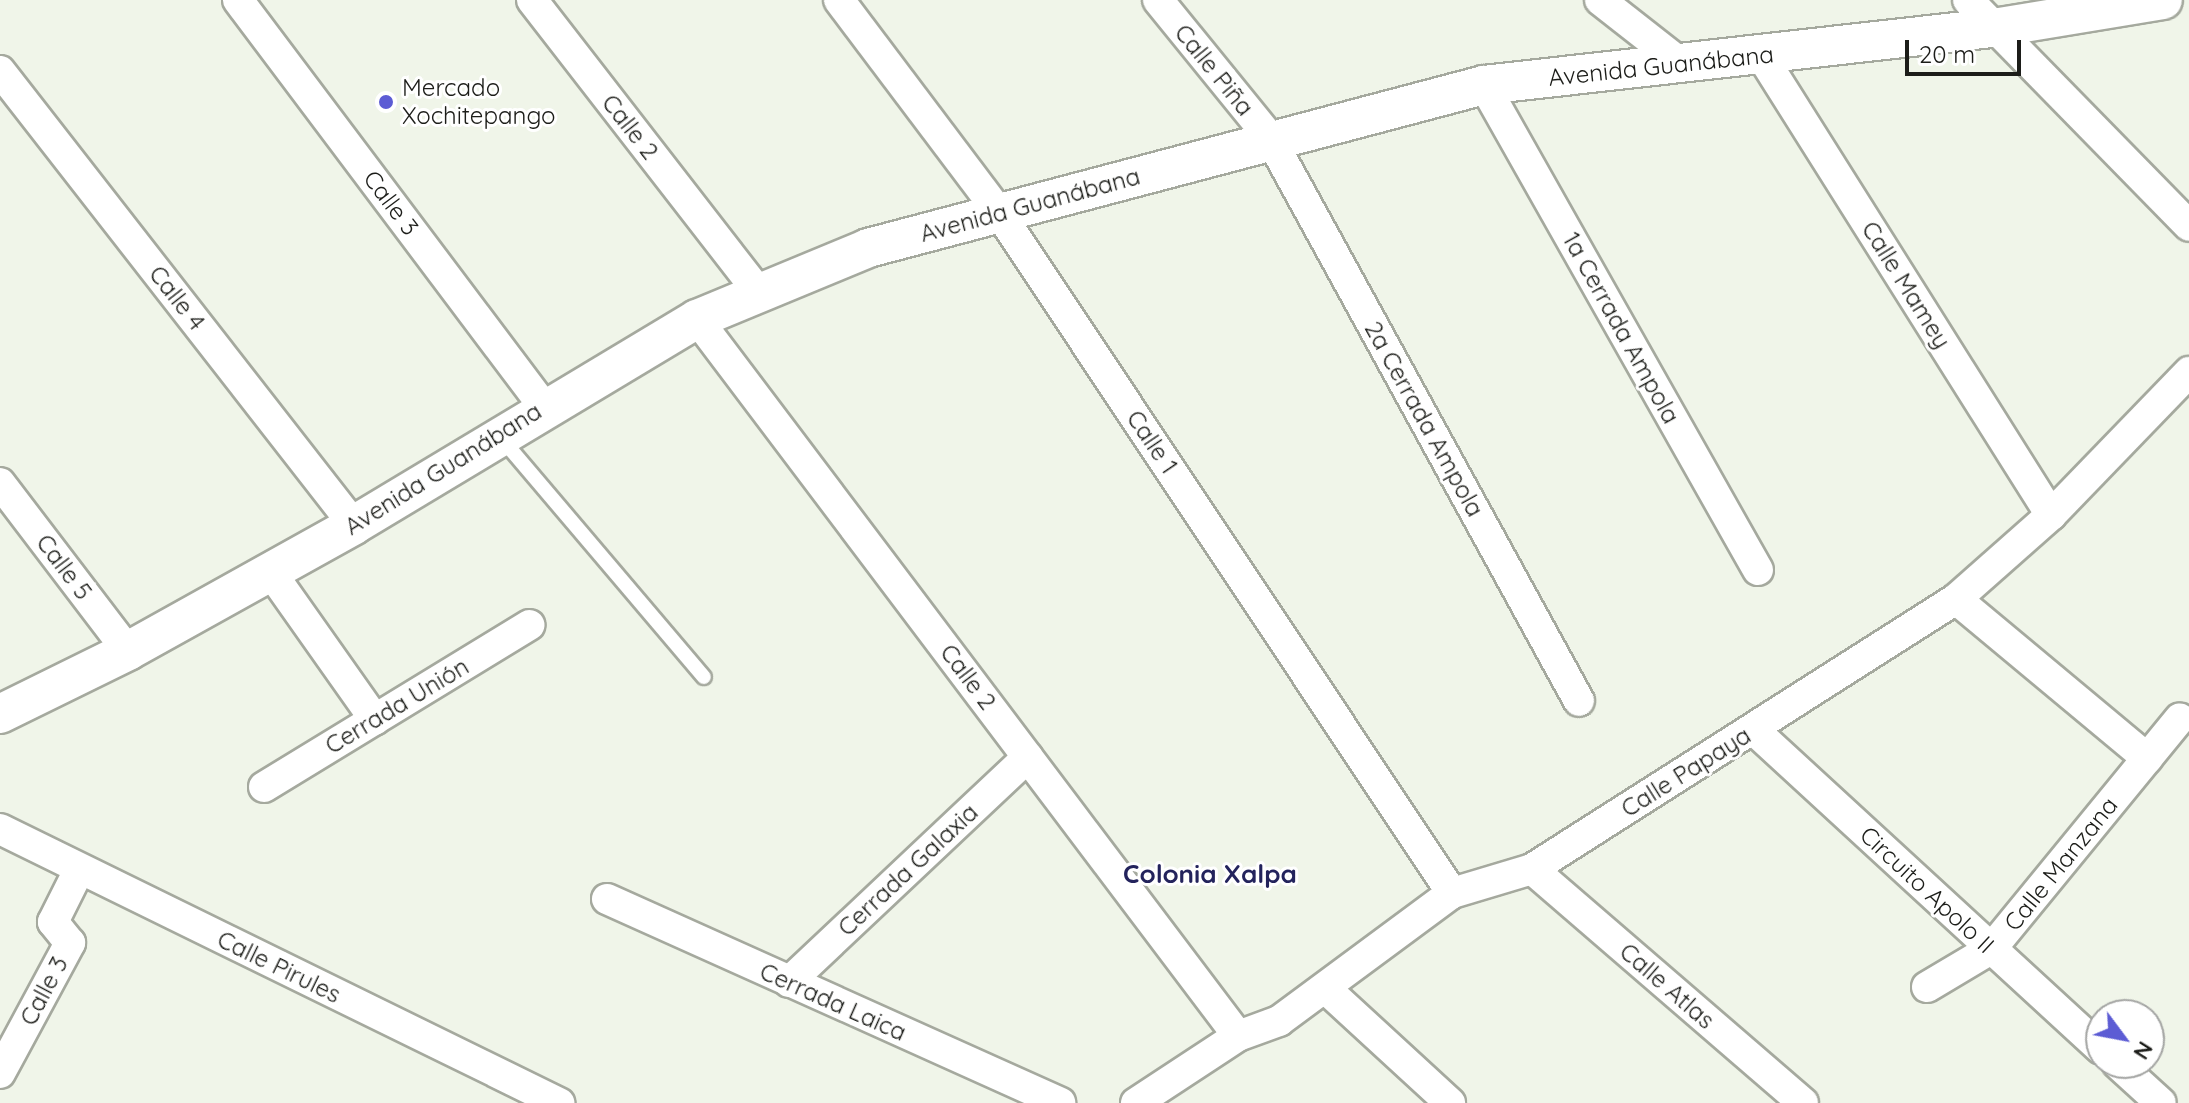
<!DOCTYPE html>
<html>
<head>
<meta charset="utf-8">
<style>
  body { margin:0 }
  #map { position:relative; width:2189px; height:1103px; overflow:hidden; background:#f0f5e9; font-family:Quicksand,sans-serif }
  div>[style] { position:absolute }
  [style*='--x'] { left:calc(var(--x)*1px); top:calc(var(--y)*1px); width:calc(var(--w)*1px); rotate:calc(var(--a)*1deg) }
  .roads { filter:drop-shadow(2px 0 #a5a99e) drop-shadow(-2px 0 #a5a99e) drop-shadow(0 2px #a5a99e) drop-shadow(0 -2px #a5a99e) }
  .service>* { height:14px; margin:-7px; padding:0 7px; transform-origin:7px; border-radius:7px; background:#fff }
  .minor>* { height:30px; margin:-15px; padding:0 15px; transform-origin:15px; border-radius:15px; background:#fff }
  .tertiary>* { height:38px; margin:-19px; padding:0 19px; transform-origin:19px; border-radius:19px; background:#fff }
  .dots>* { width:22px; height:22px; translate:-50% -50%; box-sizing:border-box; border:4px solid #fff; border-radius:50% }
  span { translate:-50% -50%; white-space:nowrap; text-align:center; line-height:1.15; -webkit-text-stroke:6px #fff; paint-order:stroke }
  .street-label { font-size:24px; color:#1c1d19 }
  .poi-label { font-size:24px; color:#1c1d19 }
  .left { translate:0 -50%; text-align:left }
  .neighbourhood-label { font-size:26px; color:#23235c; font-weight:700 }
  .north { position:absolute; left:2085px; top:999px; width:80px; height:80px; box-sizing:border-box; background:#fff; border:2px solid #a4a5a3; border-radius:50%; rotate:122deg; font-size:22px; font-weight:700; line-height:32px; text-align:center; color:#1c1d19 }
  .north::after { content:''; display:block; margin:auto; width:28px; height:36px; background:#5c5cd4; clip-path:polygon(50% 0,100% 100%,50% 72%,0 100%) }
  .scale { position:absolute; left:1905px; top:40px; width:116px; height:36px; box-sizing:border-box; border:4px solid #1c1d19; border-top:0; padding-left:10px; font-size:24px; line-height:28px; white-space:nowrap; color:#1c1d19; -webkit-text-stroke:6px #fff; paint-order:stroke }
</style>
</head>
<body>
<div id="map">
  <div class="roads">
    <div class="service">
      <i style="--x:502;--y:439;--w:312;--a:49.7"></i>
    </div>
    <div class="minor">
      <i style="--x:238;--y:0;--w:509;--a:53.06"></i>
      <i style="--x:532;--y:0;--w:368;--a:52.2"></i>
      <i style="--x:839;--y:0;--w:268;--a:53"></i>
      <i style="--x:1000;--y:214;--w:816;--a:56.35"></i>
      <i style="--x:1158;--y:0;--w:178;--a:50.9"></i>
      <i style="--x:1270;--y:138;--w:642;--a:61.24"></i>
      <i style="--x:1600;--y:0;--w:105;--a:38.1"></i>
      <i style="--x:1968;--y:0;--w:316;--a:45.6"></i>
      <i style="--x:1761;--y:55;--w:544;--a:57.77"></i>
      <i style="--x:0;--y:71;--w:576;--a:52.06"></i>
      <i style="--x:1484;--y:85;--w:557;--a:60.54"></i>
      <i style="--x:697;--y:319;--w:898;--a:52.96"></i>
      <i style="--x:0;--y:483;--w:211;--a:52.7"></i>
      <i style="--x:270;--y:571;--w:182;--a:54.8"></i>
      <i style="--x:1956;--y:599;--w:249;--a:39.8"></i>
      <i style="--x:1754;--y:730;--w:471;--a:42.6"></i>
      <i style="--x:264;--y:787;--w:311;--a:-31.4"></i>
      <i style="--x:0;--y:829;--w:623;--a:26.11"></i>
      <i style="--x:1532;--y:869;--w:358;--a:40.8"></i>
      <i style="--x:607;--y:899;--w:497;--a:24.2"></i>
      <i style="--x:789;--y:982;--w:328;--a:-43.3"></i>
      <i style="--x:1927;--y:987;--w:74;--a:-30.7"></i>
      <i style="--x:1991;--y:949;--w:298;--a:-50.7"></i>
      <i style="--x:1325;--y:988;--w:170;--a:42.6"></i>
      <i style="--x:2117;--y:1063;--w:59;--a:42.3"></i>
      <i style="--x:0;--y:1073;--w:148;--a:-61.7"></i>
      <i style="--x:70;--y:943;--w:27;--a:-129"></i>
      <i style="--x:53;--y:922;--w:58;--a:-63.4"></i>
      <i style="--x:1136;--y:1103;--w:122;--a:-33.3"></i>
      <i style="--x:1238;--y:1036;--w:44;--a:-20.1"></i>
      <i style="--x:1279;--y:1021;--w:215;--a:-36.5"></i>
      <i style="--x:1452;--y:893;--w:84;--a:-16.7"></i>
      <i style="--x:1532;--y:869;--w:503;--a:-32.49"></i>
      <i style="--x:1956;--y:599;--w:127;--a:-41.5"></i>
      <i style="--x:2051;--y:515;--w:199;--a:-46"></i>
    </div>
    <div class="tertiary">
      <i style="--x:0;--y:714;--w:143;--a:-26.2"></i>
      <i style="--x:128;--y:651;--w:259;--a:-29.1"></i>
      <i style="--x:354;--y:525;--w:400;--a:-31"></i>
      <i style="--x:697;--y:319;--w:185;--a:-22.5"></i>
      <i style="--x:868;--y:248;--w:637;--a:-14.82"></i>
      <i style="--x:1484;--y:85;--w:519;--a:-6.41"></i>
      <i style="--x:2000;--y:27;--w:165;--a:-9.4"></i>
    </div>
  </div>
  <div class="dots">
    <i style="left:386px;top:102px;background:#5c5cd4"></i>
  </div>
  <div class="street-label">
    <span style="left:1661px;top:66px;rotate:-6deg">Avenida Guanábana</span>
    <span style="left:1214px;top:70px;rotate:51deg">Calle Piña</span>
    <span style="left:630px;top:127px;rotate:52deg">Calle 2</span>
    <span style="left:391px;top:203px;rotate:53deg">Calle 3</span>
    <span style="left:1030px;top:205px;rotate:-15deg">Avenida Guanábana</span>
    <span style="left:1906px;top:285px;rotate:58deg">Calle Mamey</span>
    <span style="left:177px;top:298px;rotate:52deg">Calle 4</span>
    <span style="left:1621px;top:328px;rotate:61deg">1a Cerrada Ampola</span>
    <span style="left:1424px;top:419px;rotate:61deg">2a Cerrada Ampola</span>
    <span style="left:1152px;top:442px;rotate:56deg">Calle 1</span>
    <span style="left:443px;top:469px;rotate:-32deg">Avenida Guanábana</span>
    <span style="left:64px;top:567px;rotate:53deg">Calle 5</span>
    <span style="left:968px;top:677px;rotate:53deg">Calle 2</span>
    <span style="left:397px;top:706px;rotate:-31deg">Cerrada Unión</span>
    <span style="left:1686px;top:772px;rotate:-32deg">Calle Papaya</span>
    <span style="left:2061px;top:864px;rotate:-51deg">Calle Manzana</span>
    <span style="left:908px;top:870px;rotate:-43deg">Cerrada Galaxia</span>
    <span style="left:1927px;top:890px;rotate:43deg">Circuito Apolo II</span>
    <span style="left:279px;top:967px;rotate:26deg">Calle Pirules</span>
    <span style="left:1667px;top:986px;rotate:41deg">Calle Atlas</span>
    <span style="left:44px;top:991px;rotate:-62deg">Calle 3</span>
    <span style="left:833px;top:1002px;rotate:24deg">Cerrada Laica</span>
  </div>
  <div class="poi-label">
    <span class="left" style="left:402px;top:102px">Mercado<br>Xochitepango</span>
  </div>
  <div class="neighbourhood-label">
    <span style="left:1210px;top:874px">Colonia Xalpa</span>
  </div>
  <div class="north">N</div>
  <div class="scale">20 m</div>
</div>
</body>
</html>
